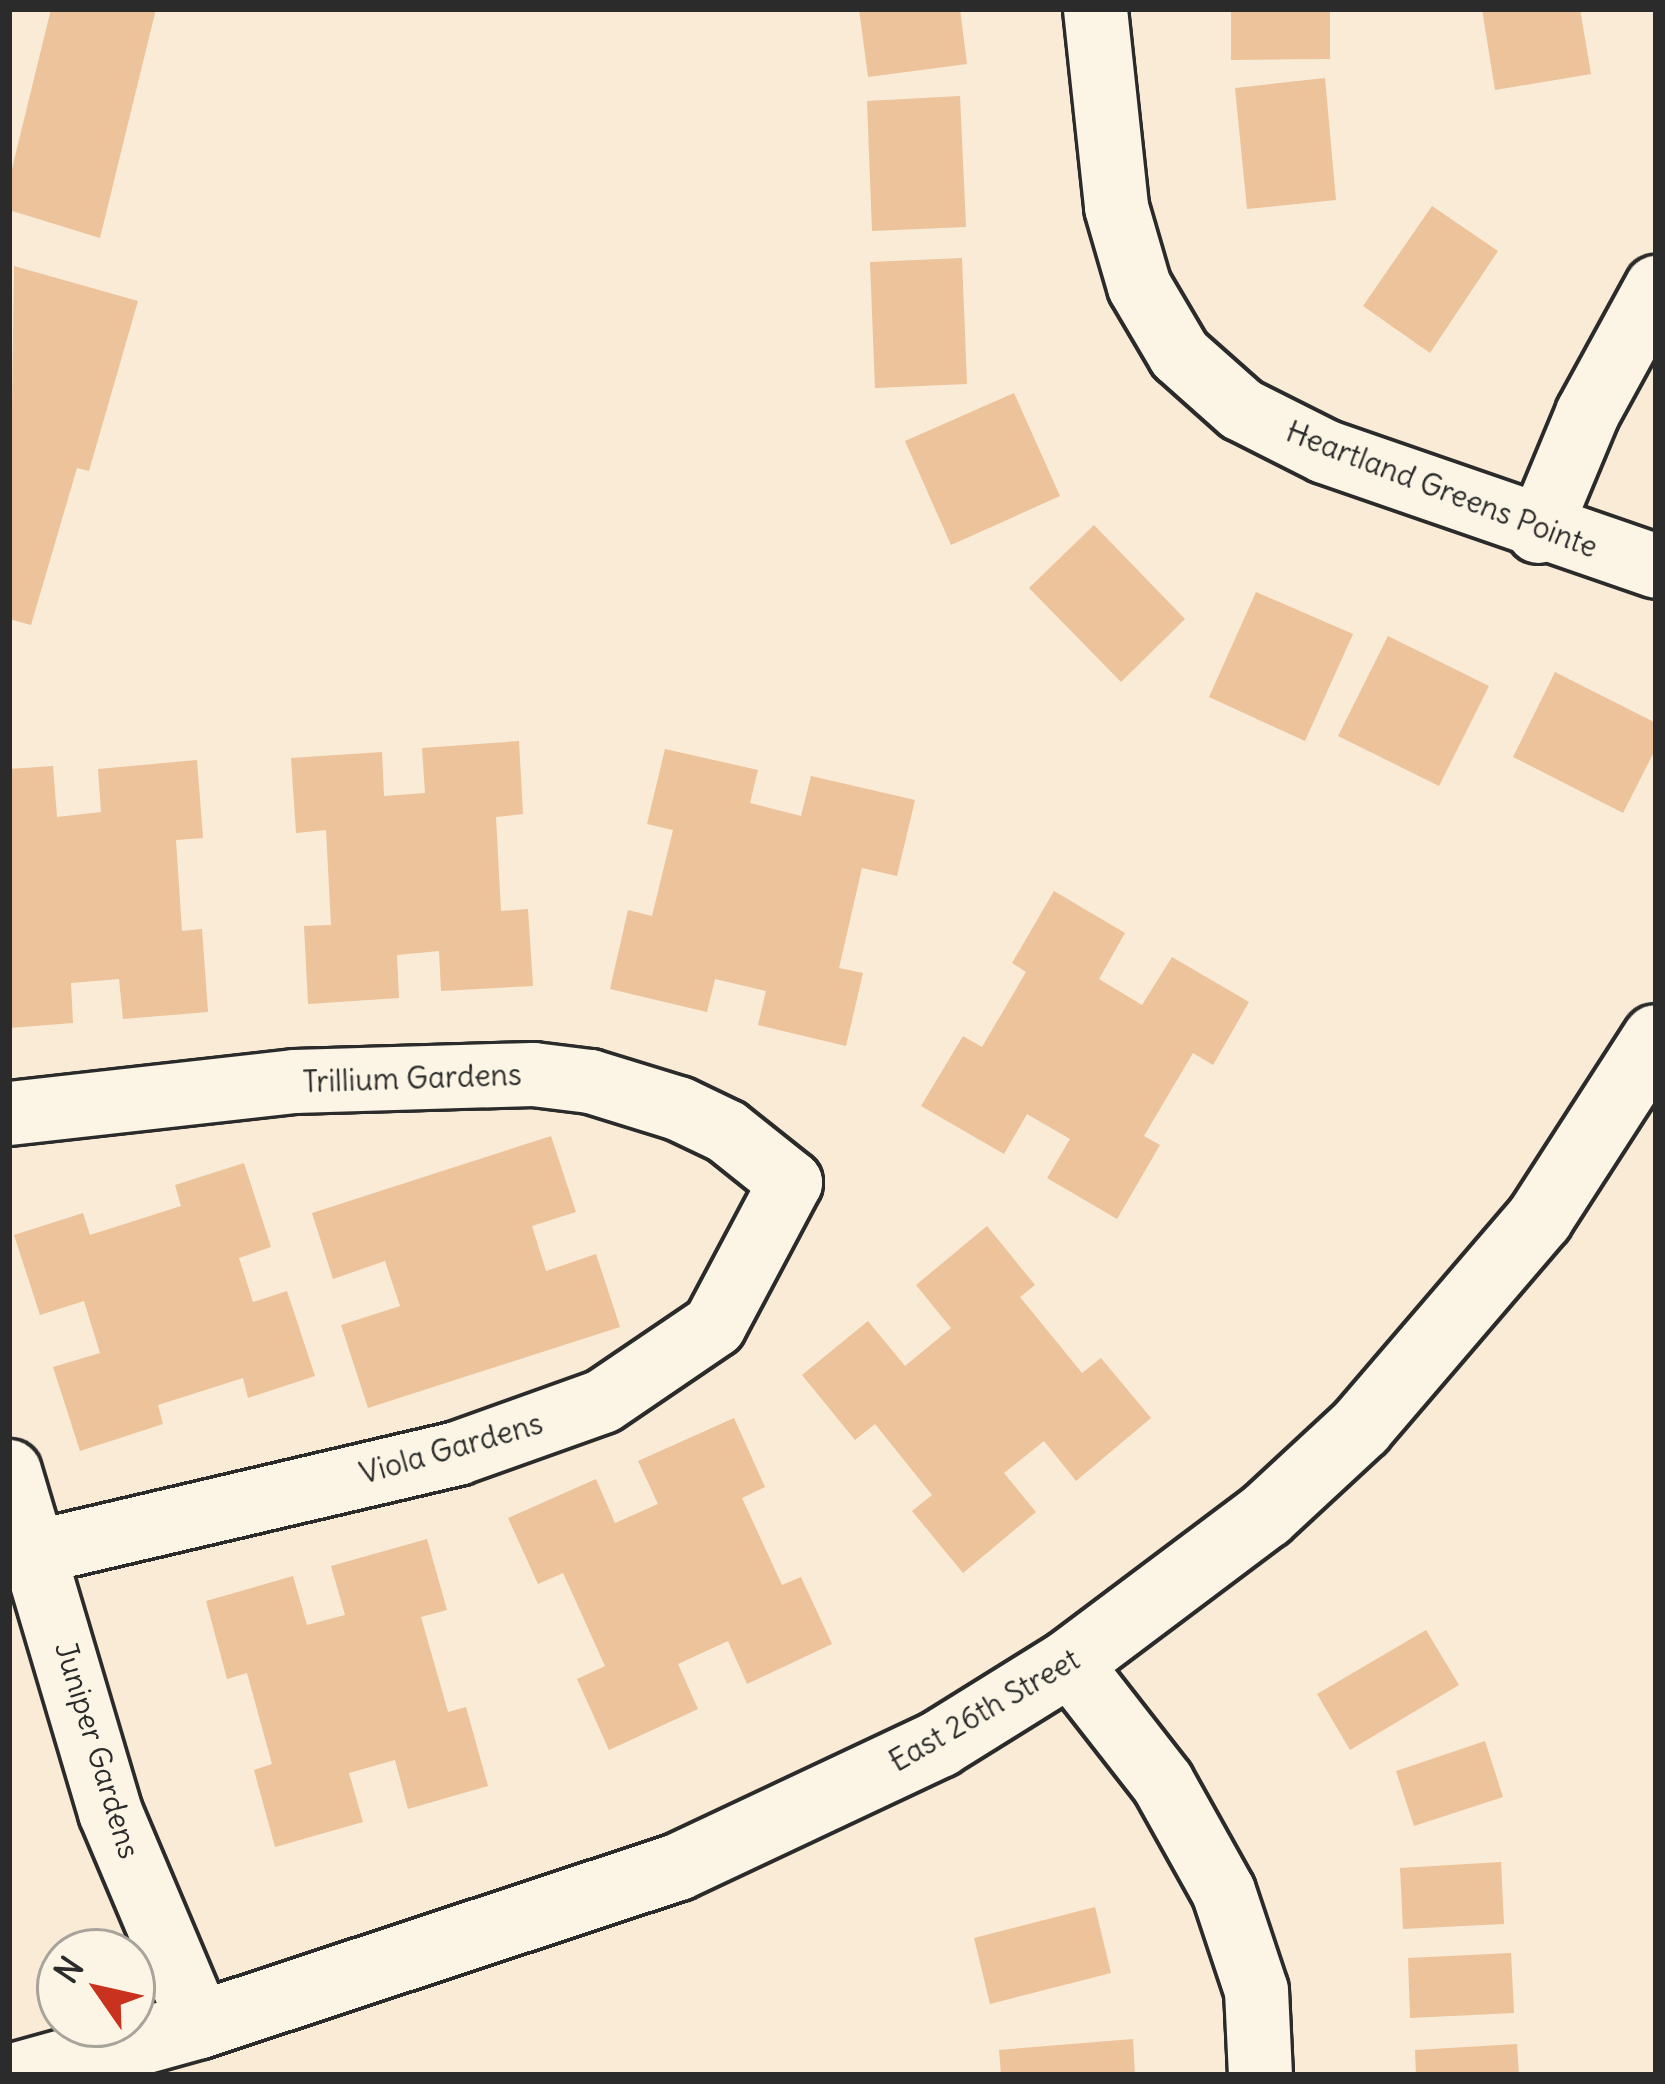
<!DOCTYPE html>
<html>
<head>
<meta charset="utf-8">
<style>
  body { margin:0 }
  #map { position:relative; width:1665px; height:2084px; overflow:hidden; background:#f9ebd6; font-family:Delius,sans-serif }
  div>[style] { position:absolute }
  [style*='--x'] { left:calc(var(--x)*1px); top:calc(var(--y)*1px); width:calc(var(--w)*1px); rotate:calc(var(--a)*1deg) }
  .building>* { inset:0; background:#ecc39b }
  .roads { filter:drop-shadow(3px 0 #2b2b2b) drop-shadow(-3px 0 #2b2b2b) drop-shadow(0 3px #2b2b2b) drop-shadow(0 -3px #2b2b2b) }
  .street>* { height:63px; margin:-31.5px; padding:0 31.5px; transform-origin:31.5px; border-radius:31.5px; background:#fcf5e5 }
  .secondary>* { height:66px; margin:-33px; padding:0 33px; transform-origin:33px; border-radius:33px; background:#fcf5e5 }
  span { translate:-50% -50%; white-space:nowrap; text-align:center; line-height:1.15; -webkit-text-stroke:12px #fcf5e5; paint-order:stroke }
  .street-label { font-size:30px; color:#2b2b2b }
  .frame { position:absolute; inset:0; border:12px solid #2b2b2b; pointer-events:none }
  .north { position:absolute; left:36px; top:1928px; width:120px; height:120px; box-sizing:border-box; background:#fcf5e5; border:3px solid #a8a49b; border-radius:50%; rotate:304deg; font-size:33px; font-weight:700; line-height:48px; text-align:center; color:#2b2b2b }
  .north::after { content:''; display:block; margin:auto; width:42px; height:54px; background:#c8321e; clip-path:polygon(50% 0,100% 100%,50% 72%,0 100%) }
</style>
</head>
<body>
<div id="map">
  <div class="building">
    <i style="clip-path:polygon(51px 9px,156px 9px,100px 238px,9px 210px,9px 181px)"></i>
    <i style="clip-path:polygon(859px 9px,960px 9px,967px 64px,868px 77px)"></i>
    <i style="clip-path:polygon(1231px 9px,1330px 9px,1330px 59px,1231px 60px)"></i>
    <i style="clip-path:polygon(1482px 9px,1580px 9px,1591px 74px,1495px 90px)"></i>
    <i style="clip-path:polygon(1325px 78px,1336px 200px,1247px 209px,1235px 88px)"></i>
    <i style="clip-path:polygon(960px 96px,966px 227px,872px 231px,867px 101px)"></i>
    <i style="clip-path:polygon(1432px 206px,1498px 251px,1430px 353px,1363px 306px)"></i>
    <i style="clip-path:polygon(962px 258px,967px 384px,875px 388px,870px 262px)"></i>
    <i style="clip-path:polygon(14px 266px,138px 301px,89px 471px,77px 468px,31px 625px,9px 619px)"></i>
    <i style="clip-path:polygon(1014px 393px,1060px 496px,951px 545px,905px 441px)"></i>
    <i style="clip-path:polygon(1094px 525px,1185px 619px,1121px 682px,1029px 588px)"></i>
    <i style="clip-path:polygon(1256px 592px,1353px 634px,1305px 741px,1209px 697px)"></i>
    <i style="clip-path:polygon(1388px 636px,1489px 686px,1439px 786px,1338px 736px)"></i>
    <i style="clip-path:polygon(1555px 672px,1656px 723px,1656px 748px,1623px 813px,1513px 757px)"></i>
    <i style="clip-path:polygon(519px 741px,523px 814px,496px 817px,501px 911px,528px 909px,533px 986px,441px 991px,439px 951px,397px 955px,399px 998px,308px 1004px,304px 926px,331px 925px,326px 830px,296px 833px,291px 758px,382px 752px,384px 796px,425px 793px,422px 748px)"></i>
    <i style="clip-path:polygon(665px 749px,758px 770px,750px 803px,801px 816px,811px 776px,915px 800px,897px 876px,862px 868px,839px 968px,863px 973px,846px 1046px,758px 1025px,766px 991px,715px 979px,707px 1012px,610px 989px,628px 910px,652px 916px,673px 830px,647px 824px)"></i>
    <i style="clip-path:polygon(197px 760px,203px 838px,176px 840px,182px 931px,202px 929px,208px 1012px,123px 1019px,119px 979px,71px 983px,73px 1023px,9px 1028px,9px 769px,53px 766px,57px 817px,101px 812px,98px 769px)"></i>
    <i style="clip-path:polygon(1054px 891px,1125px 933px,1099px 979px,1142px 1005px,1172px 957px,1249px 1002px,1213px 1065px,1193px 1053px,1144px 1136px,1160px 1145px,1117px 1219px,1047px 1178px,1070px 1139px,1027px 1114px,1004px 1154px,921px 1106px,963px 1036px,982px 1047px,1026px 972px,1012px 963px)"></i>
    <i style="clip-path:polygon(551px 1136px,576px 1212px,532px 1226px,546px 1271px,596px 1254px,620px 1327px,368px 1408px,341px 1325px,400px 1306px,385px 1261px,333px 1279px,312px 1213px)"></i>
    <i style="clip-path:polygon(244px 1163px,271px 1247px,239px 1258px,253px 1302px,287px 1291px,315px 1376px,248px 1398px,243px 1378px,158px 1405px,163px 1424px,80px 1451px,53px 1367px,100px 1353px,84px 1301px,40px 1315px,14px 1235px,83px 1213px,90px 1235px,181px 1206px,175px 1185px)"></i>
    <i style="clip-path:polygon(987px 1226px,1035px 1285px,1020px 1297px,1082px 1373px,1101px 1358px,1151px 1418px,1076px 1481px,1044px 1441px,1004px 1473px,1036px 1512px,963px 1573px,912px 1511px,932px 1495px,875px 1424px,855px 1440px,802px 1375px,868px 1321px,905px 1366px,951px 1328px,916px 1285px)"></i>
    <i style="clip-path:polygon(734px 1418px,765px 1487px,742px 1498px,782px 1585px,801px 1577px,832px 1644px,747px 1684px,728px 1641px,678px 1664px,698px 1709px,609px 1750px,577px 1679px,605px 1666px,563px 1573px,538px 1584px,508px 1518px,596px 1479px,615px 1523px,658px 1504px,638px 1461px)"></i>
    <i style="clip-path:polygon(427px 1539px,447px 1610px,421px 1617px,448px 1712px,466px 1707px,488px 1786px,408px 1809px,395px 1760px,349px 1773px,363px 1822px,275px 1847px,254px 1770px,272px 1764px,247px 1673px,227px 1679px,206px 1601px,293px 1576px,307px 1625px,345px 1615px,331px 1566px)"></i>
    <i style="clip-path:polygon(1426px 1630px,1459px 1685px,1350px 1750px,1317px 1694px)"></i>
    <i style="clip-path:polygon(1485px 1741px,1503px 1797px,1414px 1826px,1396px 1771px)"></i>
    <i style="clip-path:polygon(1501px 1862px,1504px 1924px,1403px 1929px,1400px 1868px)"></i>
    <i style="clip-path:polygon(1095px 1907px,1111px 1973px,990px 2004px,974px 1938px)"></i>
    <i style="clip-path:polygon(1511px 1953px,1514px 2013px,1410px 2018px,1408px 1958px)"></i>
    <i style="clip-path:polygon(1133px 2039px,1135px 2075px,1001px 2075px,999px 2050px)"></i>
    <i style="clip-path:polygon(1517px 2044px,1519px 2075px,1416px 2075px,1415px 2050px)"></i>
  </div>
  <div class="roads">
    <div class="street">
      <i style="--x:1095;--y:9;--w:199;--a:83.9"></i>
      <i style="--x:1116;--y:207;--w:82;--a:73.8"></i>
      <i style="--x:1139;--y:286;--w:79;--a:59.5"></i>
      <i style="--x:1179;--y:354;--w:83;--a:41.6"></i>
      <i style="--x:1241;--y:409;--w:93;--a:26.8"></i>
      <i style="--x:1324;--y:451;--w:351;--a:19.1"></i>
      <i style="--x:1538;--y:531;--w:128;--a:-67.4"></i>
      <i style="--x:1587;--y:413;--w:144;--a:-61.3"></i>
      <i style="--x:9;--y:1113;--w:287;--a:-6.4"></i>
      <i style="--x:294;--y:1081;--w:239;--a:-1.7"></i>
      <i style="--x:533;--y:1074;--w:57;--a:7"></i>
      <i style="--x:590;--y:1081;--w:92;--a:17.1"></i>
      <i style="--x:678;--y:1108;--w:53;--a:25.6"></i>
      <i style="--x:726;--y:1131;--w:82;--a:38.6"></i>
      <i style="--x:790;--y:1182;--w:162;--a:118"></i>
      <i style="--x:714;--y:1325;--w:135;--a:145.8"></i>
      <i style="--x:602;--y:1401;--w:154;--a:160.3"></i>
      <i style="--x:457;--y:1453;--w:460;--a:166.8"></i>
      <i style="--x:9;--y:1471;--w:356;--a:73.5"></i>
      <i style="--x:110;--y:1812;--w:231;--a:67.1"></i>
      <i style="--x:1069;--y:1663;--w:151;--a:52"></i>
      <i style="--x:1162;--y:1782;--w:125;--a:60.8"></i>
      <i style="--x:1223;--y:1891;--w:104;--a:71.6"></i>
      <i style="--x:1256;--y:1990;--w:85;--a:87.3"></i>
    </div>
    <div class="secondary">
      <i style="--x:20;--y:2075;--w:187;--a:-15.5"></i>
      <i style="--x:200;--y:2025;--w:503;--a:-18.29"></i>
      <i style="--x:678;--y:1867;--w:289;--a:-25.2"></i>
      <i style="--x:939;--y:1744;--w:153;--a:-31.9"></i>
      <i style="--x:1069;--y:1663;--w:246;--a:-36.9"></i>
      <i style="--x:1266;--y:1515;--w:129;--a:-42.8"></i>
      <i style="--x:1361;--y:1427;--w:275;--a:-49.4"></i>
      <i style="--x:1540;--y:1218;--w:214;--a:-57.2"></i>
    </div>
  </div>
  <div class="street-label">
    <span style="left:1442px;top:489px;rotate:21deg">Heartland Greens Pointe</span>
    <span style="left:412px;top:1078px;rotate:-2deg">Trillium Gardens</span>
    <span style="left:451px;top:1448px;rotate:-16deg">Viola Gardens</span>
    <span style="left:984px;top:1710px;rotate:-30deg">East 26th Street</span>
    <span style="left:98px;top:1750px;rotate:73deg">Juniper Gardens</span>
  </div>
  <div class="frame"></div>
  <div class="north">N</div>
</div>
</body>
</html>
